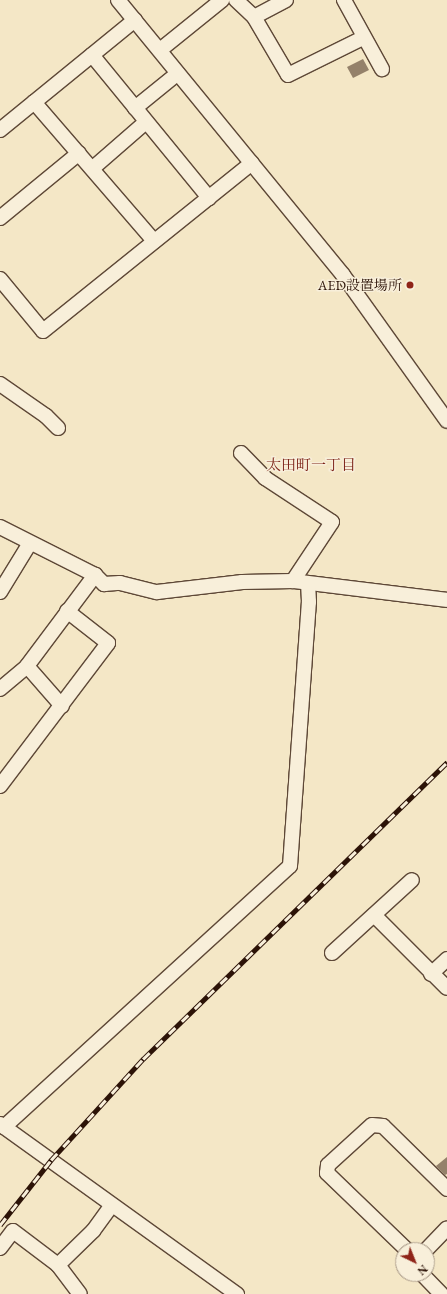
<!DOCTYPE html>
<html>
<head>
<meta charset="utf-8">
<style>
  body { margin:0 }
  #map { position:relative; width:447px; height:1294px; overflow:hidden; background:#f4e7c6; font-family:"EB Garamond","Noto Serif JP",serif }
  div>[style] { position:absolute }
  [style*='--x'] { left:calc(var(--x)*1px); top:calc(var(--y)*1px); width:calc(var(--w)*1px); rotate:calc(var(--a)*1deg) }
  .building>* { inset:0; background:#94816a }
  .roads { filter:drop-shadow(1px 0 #5e4837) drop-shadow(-1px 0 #5e4837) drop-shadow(0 1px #5e4837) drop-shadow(0 -1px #5e4837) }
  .minor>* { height:14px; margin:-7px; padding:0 7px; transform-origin:7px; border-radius:7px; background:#f8efda }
  .rail>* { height:4.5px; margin-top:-2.25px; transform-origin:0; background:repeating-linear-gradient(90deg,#f8efda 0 9px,#2c1307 0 18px); box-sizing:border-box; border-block:1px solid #2c1307 }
  .dots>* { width:11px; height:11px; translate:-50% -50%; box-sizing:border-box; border:2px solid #f8efda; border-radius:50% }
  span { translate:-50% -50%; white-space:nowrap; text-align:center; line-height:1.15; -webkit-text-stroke:3px #f8efda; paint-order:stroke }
  .poi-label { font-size:14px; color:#2c1307 }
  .right { translate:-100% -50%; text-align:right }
  .neighbourhood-label { font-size:15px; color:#7a1f14 }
  .north { position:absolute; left:395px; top:1242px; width:40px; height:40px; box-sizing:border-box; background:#f8efda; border:1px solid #a69786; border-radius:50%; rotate:137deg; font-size:11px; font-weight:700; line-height:16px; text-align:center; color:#2c1307 }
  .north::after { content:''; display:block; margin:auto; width:14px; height:18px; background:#8f2418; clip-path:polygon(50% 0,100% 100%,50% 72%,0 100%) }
</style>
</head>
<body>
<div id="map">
  <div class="building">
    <i style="clip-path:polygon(363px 59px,369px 70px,353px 78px,347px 67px)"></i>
    <i style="clip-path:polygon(447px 1157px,447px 1174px,445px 1175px,436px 1166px)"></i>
  </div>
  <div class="roads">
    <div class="minor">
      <i style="--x:118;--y:0;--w:355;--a:50.7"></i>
      <i style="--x:343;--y:275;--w:179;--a:54.5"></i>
      <i style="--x:236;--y:0;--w:25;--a:43"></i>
      <i style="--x:286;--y:0;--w:36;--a:152"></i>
      <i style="--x:254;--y:17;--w:67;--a:59.6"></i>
      <i style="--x:288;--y:75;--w:84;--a:-26.3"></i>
      <i style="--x:344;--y:0;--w:79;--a:61.2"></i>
      <i style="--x:160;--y:50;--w:80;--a:-38.9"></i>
      <i style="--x:92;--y:55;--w:185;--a:50.7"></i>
      <i style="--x:34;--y:102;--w:184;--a:49.2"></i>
      <i style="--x:135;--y:108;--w:55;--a:-39.1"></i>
      <i style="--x:0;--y:130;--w:174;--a:-39.2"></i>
      <i style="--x:93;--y:168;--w:70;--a:-41"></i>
      <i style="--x:0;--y:218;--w:102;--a:-39.4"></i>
      <i style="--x:0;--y:279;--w:67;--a:50.4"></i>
      <i style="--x:43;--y:331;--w:268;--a:-38.8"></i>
      <i style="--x:0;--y:384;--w:56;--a:34.8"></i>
      <i style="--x:46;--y:416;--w:17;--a:45"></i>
      <i style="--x:241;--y:453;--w:35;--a:46"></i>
      <i style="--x:265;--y:478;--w:80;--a:33.3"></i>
      <i style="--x:332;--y:522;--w:71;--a:123.5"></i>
      <i style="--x:0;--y:527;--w:106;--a:26.8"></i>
      <i style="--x:95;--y:575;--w:13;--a:45"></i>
      <i style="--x:104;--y:584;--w:16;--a:-4"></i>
      <i style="--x:120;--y:583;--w:38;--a:14"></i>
      <i style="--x:157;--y:592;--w:86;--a:-6.7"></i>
      <i style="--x:242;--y:582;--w:51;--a:-1.1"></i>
      <i style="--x:293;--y:581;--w:155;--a:7"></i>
      <i style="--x:0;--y:592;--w:57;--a:-58.5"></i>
      <i style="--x:27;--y:666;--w:53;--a:48.8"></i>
      <i style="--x:0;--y:689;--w:35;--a:-40"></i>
      <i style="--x:27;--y:666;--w:114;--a:-53.2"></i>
      <i style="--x:0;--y:786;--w:179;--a:-52.9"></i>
      <i style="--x:108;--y:643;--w:52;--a:-142"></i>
      <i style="--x:374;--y:915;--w:103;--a:45"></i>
      <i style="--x:332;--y:953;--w:108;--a:-42.4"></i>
      <i style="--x:431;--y:974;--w:22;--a:-43"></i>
      <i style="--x:0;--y:1124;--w:292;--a:35.7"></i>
      <i style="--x:4;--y:1127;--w:387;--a:-42.4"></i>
      <i style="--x:290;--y:866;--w:265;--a:-85.9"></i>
      <i style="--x:309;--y:602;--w:17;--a:-93"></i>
      <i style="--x:0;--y:1248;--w:21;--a:-53"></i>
      <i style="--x:13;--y:1231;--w:56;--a:37.1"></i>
      <i style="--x:58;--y:1265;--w:49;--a:-44.2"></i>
      <i style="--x:93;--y:1231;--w:32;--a:-54"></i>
      <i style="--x:407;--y:1250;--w:111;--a:-136.1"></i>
      <i style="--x:327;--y:1173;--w:8;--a:-83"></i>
      <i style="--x:328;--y:1165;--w:59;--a:-42.3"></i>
      <i style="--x:372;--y:1125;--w:11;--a:5"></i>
      <i style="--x:383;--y:1126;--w:90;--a:44.5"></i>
      <i style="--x:426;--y:1250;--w:30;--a:-46"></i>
      <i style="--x:58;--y:1265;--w:36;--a:53"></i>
      <i style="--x:422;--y:1274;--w:28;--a:46"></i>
    </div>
  </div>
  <div class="rail">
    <i style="--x:0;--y:1225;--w:83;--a:-51.9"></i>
    <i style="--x:51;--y:1160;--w:137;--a:-47.7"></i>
    <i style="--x:143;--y:1059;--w:425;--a:-44.3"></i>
  </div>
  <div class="dots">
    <i style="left:410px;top:285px;background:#8f2418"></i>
  </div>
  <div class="poi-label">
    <span class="right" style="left:402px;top:285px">AED設置場所</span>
  </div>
  <div class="neighbourhood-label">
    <span style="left:311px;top:465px">太田町一丁目</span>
  </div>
  <div class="north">N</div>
</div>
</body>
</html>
